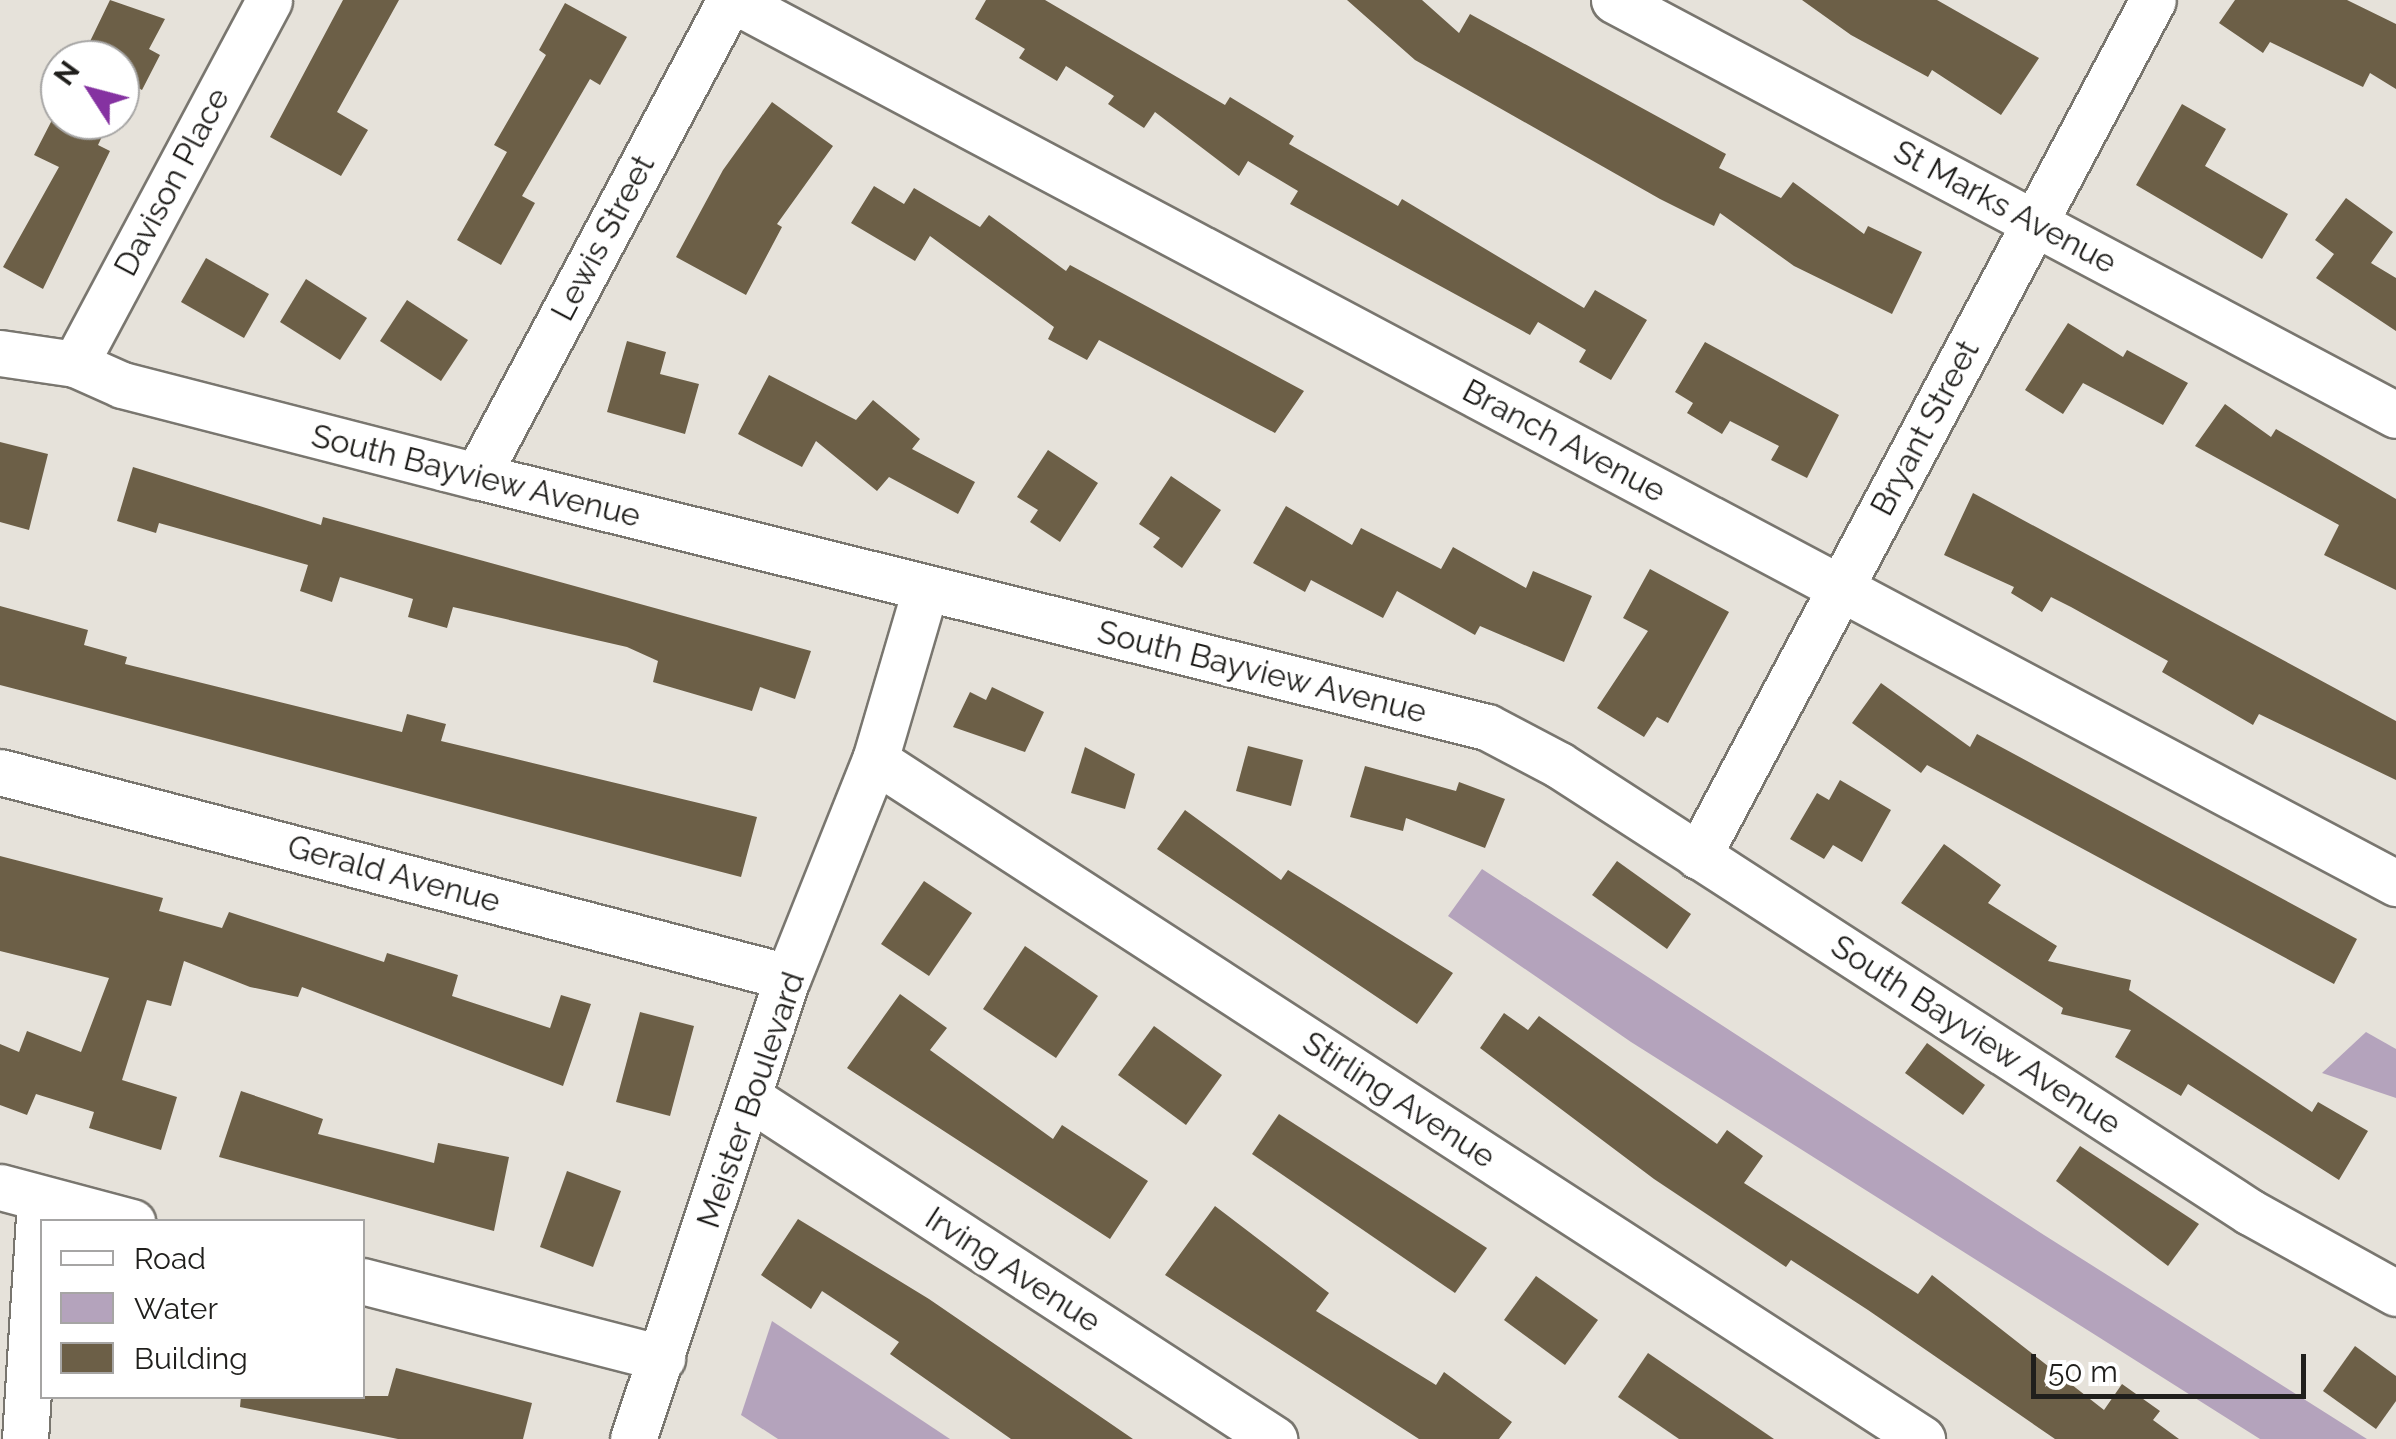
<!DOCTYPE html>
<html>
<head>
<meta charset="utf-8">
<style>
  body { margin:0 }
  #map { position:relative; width:2396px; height:1439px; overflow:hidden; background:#e6e2da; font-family:Raleway,sans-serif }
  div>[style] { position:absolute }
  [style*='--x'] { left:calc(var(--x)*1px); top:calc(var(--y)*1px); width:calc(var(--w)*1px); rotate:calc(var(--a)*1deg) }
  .water>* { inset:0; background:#b4a3bc }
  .building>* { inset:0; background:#6c5f47 }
  .roads { filter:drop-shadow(2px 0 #79766f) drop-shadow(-2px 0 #79766f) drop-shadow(0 2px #79766f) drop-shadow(0 -2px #79766f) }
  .minor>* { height:45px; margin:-22.5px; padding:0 22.5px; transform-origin:22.5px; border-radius:22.5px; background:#fff }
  span { translate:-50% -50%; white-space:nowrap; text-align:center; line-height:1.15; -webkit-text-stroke:10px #fff; paint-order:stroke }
  .street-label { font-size:32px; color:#201f1c }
  .legend { position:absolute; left:40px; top:1219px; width:325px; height:180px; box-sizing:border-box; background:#fff; border:2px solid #a6a5a4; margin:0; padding:12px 18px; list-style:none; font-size:30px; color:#201f1c }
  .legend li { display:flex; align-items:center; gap:20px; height:50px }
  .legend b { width:50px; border:2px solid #a6a5a4 }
  .north { position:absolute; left:40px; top:40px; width:100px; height:100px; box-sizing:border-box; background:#fff; border:2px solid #a6a5a4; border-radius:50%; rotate:306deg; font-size:28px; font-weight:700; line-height:40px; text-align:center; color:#201f1c }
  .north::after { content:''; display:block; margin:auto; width:35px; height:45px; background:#8532a1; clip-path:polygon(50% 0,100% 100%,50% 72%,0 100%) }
  .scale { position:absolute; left:2031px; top:1354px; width:275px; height:45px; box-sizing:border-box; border:5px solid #201f1c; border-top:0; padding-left:12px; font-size:30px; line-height:35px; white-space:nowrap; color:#201f1c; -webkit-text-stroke:8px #fff; paint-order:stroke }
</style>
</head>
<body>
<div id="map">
  <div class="water">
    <i style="clip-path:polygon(1482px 869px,2044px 1235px,2367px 1439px,2260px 1439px,1631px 1042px,1448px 916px)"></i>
    <i style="clip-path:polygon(2366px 1032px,2396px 1049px,2396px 1098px,2322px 1073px)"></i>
    <i style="clip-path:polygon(772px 1321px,950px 1439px,778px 1439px,741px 1415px)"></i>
  </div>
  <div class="building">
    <i style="clip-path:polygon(110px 0,165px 19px,149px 49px,160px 55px,142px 90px,131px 84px,120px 105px,120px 60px,81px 60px)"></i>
    <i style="clip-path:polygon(343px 0,399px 0,337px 112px,368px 130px,341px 176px,270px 137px)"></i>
    <i style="clip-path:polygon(986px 0,1045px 0,1225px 105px,1230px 97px,1294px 136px,1289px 144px,1398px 206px,1402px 199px,1584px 308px,1595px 290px,1647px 320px,1611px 380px,1579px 362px,1586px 350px,1538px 322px,1530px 335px,1290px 204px,1298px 191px,1248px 161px,1239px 176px,1155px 112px,1144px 128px,1108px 104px,1114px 96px,1066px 66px,1057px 81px,1019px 58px,1025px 49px,975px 19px)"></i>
    <i style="clip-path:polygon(1347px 0,1422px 0,1459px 33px,1470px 14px,1726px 154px,1719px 168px,1781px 198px,1793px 182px,1864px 234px,1868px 226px,1922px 252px,1892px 314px,1794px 266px,1720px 213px,1714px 226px,1660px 199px,1415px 60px)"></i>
    <i style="clip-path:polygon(1802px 0,1937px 0,2039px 58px,2001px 115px,1932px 70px,1928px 77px,1851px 35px)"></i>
    <i style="clip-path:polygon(2235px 0,2347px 0,2396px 24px,2396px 89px,2370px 73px,2363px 87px,2270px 42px,2263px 53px,2219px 23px)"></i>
    <i style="clip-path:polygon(565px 3px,627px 37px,600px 85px,590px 79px,522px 196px,535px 203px,501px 265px,457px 240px,507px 152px,494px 145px,546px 55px,539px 50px)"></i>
    <i style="clip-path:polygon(772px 102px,833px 146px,777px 224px,782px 227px,746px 295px,676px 257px,723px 170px)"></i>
    <i style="clip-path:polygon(2182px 104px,2226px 129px,2205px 166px,2288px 214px,2262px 259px,2136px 185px)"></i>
    <i style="clip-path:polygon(52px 120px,110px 120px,98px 145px,110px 151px,43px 289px,3px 267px,59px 167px,34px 155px)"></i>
    <i style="clip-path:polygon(874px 186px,904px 204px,914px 188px,980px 227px,989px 215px,1066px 271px,1070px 265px,1304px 391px,1275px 433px,1099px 340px,1087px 360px,1048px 339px,1054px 327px,930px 236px,915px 261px,851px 223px)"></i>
    <i style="clip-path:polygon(2346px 198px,2393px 232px,2371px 263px,2396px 278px,2396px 331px,2316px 278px,2334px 254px,2315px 240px)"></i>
    <i style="clip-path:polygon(206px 258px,269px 294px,244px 338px,181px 302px)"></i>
    <i style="clip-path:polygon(306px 279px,367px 318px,340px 360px,280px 322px)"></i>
    <i style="clip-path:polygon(407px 300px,468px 340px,441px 381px,380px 341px)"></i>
    <i style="clip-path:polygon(2068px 323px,2123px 357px,2127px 350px,2188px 383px,2163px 425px,2083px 383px,2063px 414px,2025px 390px)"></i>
    <i style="clip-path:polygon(627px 341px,666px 352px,660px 374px,699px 384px,685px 434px,607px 412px)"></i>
    <i style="clip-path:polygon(1705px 342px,1839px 415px,1807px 478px,1771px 460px,1779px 446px,1730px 421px,1722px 434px,1687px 413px,1693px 403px,1675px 392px)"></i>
    <i style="clip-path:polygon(769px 375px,856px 420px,873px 400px,920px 439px,912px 449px,975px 482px,958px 514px,889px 477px,877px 491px,816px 441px,802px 467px,738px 434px)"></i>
    <i style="clip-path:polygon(2225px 404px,2271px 437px,2276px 429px,2396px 499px,2396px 590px,2324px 555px,2339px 525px,2195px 446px)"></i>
    <i style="clip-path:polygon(0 442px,48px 454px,29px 530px,0 522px)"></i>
    <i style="clip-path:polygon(1048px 450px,1098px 483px,1060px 542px,1030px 522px,1038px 510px,1017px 497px)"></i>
    <i style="clip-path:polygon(133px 467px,321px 525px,323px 517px,811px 651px,795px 699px,760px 687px,752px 711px,653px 682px,658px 661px,627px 647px,453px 607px,447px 628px,408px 617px,413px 599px,340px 577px,332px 602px,300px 591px,308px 565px,159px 523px,156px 533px,117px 521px)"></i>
    <i style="clip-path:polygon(1171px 476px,1221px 510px,1182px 568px,1153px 547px,1160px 538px,1139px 524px)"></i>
    <i style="clip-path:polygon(1973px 493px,2396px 721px,2396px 780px,2259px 714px,2253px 725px,2162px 672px,2168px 661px,2071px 607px,2051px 597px,2042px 612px,2011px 593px,2014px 587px,1944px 555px)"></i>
    <i style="clip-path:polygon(1286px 506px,1352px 545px,1361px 528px,1441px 569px,1453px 547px,1526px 588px,1533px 571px,1592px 596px,1564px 662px,1480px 626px,1475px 635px,1397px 591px,1383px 618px,1311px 580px,1305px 592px,1253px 563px)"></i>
    <i style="clip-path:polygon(1650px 569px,1729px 612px,1668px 723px,1657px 717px,1644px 737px,1597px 708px,1648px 631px,1623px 618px)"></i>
    <i style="clip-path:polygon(0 606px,88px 630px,84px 645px,127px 657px,125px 664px,402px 732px,407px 714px,446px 724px,441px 741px,757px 817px,741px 877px,0 685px)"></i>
    <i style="clip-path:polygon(1881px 683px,1970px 747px,1977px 734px,2357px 939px,2334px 984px,1927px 765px,1921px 773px,1852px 723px)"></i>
    <i style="clip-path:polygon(992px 687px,1044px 712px,1025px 752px,953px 727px,970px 692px,986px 700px)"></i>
    <i style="clip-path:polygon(1248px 746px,1303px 760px,1291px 806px,1236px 791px)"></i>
    <i style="clip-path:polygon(1085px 747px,1135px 774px,1125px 809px,1071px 793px)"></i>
    <i style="clip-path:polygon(1365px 766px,1456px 791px,1459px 782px,1505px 799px,1485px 848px,1406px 818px,1403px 831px,1350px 817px)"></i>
    <i style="clip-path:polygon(1840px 780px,1891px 810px,1862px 862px,1833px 845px,1824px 859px,1790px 839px,1817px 793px,1829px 800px)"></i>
    <i style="clip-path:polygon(1185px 810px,1281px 880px,1288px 870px,1453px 973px,1417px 1024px,1157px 849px)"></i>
    <i style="clip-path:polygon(1944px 844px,2001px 885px,1988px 903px,2057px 946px,2048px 961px,2131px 980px,2129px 990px,2312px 1112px,2318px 1102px,2368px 1131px,2339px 1180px,2188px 1084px,2181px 1096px,2115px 1057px,2131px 1030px,2061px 1014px,2063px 1008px,1901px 903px)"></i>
    <i style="clip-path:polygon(0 856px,163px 898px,159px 911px,222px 928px,229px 912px,384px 962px,387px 953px,458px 975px,452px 996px,550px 1028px,561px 995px,591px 1004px,563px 1086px,302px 987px,298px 997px,250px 987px,184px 961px,171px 1006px,147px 1000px,122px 1080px,177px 1097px,161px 1150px,89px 1128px,94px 1112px,36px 1094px,27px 1115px,0 1105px,0 1044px,19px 1052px,27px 1031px,81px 1052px,109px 978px,0 951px)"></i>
    <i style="clip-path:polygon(1617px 861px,1691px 914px,1667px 949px,1592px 895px)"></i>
    <i style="clip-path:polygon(924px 881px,972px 913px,929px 976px,881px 944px)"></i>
    <i style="clip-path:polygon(1025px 946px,1098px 996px,1056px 1058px,983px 1009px)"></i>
    <i style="clip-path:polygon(900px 994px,947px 1028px,930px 1050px,1053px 1139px,1062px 1125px,1148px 1181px,1110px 1239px,847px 1068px)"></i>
    <i style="clip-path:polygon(640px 1012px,694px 1026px,670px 1116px,616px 1102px)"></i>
    <i style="clip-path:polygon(1504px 1013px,1528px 1030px,1539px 1016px,1717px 1144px,1727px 1130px,1763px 1156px,1744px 1183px,1918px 1294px,1932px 1275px,2104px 1410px,2122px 1384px,2160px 1411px,2153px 1420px,2179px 1439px,2055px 1439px,1868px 1310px,1791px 1260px,1786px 1267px,1654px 1179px,1480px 1048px)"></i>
    <i style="clip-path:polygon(1154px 1026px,1222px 1075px,1186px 1125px,1118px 1075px)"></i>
    <i style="clip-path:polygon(1927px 1043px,1985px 1085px,1963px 1115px,1905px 1073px)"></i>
    <i style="clip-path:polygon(241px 1091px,323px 1119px,318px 1134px,434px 1163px,438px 1143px,509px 1157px,494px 1231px,219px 1157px)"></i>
    <i style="clip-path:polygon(1279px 1114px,1487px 1248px,1455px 1293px,1252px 1154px)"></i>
    <i style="clip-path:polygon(2080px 1146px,2199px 1224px,2168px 1266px,2056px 1181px)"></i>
    <i style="clip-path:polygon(567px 1171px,621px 1191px,593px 1267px,540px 1247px)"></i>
    <i style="clip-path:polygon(1215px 1206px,1329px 1293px,1316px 1311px,1436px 1385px,1444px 1372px,1512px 1422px,1499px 1439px,1419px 1439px,1165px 1275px)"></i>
    <i style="clip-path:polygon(798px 1219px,929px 1299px,1133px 1439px,1011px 1439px,890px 1354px,899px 1342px,822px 1291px,811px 1309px,761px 1275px)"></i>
    <i style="clip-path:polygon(1536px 1276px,1598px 1320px,1565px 1365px,1504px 1320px)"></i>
    <i style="clip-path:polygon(2355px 1346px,2396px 1376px,2396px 1401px,2376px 1429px,2323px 1391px)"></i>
    <i style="clip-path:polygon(1648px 1353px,1774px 1439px,1679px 1439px,1618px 1397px)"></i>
    <i style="clip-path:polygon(396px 1368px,532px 1403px,523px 1439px,398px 1439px,240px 1407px,241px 1396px,388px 1396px)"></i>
  </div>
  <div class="roads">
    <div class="minor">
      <i style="--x:733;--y:0;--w:1883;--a:27.97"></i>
      <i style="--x:1614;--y:0;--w:885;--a:27.95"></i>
      <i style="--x:0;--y:353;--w:76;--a:8.3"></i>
      <i style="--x:75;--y:364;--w:51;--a:24.1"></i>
      <i style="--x:122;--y:385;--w:366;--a:14.4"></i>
      <i style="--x:477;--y:476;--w:1041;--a:13.96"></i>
      <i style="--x:1487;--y:727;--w:81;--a:27.8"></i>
      <i style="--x:1559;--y:765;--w:823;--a:32.9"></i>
      <i style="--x:2250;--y:1212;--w:167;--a:29"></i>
      <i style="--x:75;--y:364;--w:412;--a:-61.9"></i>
      <i style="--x:477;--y:476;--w:539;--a:-62.01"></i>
      <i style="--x:875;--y:760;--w:1248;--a:32.96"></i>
      <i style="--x:0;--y:772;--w:814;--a:14.58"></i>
      <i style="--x:1698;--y:856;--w:969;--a:-62.01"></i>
      <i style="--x:753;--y:1100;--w:622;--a:33.05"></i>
      <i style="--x:0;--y:1187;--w:137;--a:14.9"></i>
      <i style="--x:362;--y:1281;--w:310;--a:14.4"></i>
      <i style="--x:25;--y:1439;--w:241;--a:-86.4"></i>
      <i style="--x:633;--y:1439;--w:487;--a:-71.5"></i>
      <i style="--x:788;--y:977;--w:234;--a:-68.2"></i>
      <i style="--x:875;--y:760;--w:177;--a:-73.6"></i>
    </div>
  </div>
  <div class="street-label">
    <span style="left:172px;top:182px;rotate:-62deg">Davison Place</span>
    <span style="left:2005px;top:207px;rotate:28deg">St Marks Avenue</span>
    <span style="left:603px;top:238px;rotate:-62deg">Lewis Street</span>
    <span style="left:1925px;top:428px;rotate:-62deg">Bryant Street</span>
    <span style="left:1564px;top:441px;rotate:28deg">Branch Avenue</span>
    <span style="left:476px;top:476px;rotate:14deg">South Bayview Avenue</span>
    <span style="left:1262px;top:672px;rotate:14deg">South Bayview Avenue</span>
    <span style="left:394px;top:874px;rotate:15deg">Gerald Avenue</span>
    <span style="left:1976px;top:1035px;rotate:33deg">South Bayview Avenue</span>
    <span style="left:751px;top:1100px;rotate:-71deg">Meister Boulevard</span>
    <span style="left:1399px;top:1100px;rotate:33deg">Stirling Avenue</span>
    <span style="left:1013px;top:1270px;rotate:33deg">Irving Avenue</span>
  </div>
  <ul class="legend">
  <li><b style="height:12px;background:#fff"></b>Road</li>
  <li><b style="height:28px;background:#b4a3bc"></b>Water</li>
  <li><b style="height:28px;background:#6c5f47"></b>Building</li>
  </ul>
  <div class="north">N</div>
  <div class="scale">50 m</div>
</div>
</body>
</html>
